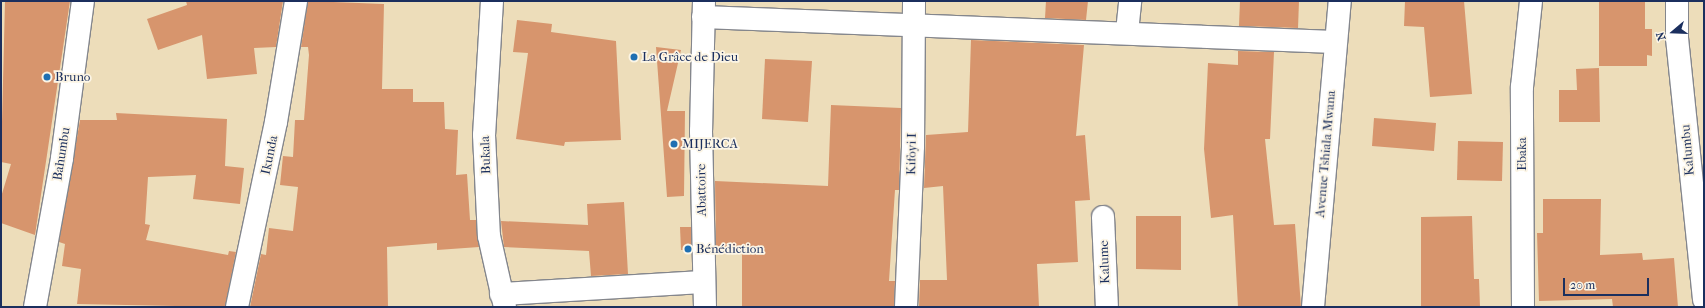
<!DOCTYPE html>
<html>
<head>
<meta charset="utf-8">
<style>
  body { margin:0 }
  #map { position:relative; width:1705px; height:308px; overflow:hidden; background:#edddba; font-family:"IM FELL French Canon",serif }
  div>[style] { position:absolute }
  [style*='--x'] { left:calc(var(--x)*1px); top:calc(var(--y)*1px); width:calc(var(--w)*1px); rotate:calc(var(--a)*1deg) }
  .building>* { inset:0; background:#d7956d }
  .roads { filter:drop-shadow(1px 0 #84868c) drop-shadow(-1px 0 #84868c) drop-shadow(0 1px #84868c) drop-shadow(0 -1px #84868c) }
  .minor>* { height:22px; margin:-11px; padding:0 11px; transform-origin:11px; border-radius:11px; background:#fff }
  .dots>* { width:11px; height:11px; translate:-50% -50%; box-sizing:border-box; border:2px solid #fcf5e5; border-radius:50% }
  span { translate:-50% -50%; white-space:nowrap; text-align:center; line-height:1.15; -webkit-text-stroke:3.5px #fcf5e5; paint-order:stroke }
  .poi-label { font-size:13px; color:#1b2f5e }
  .left { translate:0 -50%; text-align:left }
  .street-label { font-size:13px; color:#1b2f5e }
  .frame { position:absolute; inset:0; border:2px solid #1b2f5e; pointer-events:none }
  .north { position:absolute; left:1653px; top:12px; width:40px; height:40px; -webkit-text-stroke:3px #fcf5e5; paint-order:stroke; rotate:251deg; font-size:11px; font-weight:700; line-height:16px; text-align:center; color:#1b2f5e }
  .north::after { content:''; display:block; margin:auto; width:14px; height:18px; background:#1b2f5e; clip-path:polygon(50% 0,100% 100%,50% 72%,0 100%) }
  .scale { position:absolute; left:1563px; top:278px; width:86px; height:18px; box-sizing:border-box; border:2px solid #1b2f5e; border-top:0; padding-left:5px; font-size:12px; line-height:14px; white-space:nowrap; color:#1b2f5e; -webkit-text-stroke:3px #fcf5e5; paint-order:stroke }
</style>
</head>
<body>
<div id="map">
  <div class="building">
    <i style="clip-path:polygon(5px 1px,70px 1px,35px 235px,1px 223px,1px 197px,11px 164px,1px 162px)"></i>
    <i style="clip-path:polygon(186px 1px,283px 1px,276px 47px,254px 48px,257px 74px,207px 79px,202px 35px,158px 50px,147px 19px,187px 5px)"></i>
    <i style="clip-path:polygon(308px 1px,384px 4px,382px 89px,413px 89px,413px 102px,444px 102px,445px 129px,458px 130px,456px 175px,467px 174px,470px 220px,476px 220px,479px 247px,437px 250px,437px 243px,387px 247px,388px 307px,250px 307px,261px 254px,266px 255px,269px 228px,293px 231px,298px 187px,280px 185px,283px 156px,293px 157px,295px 120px,304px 120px,309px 55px,308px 47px,301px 47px)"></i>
    <i style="clip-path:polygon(1046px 1px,1088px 1px,1086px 20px,1045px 18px)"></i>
    <i style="clip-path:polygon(1240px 1px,1299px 1px,1298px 28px,1239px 26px)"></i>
    <i style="clip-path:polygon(1405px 1px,1464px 1px,1472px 94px,1430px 97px,1424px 27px,1404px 26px)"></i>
    <i style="clip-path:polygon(1599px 1px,1645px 1px,1645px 29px,1652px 29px,1652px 56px,1647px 55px,1647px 66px,1599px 66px)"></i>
    <i style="clip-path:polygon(517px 20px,552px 24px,551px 32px,616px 41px,621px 140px,565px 142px,564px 146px,516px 139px,528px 53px,513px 52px)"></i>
    <i style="clip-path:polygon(971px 40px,1084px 45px,1076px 136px,1085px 135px,1090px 200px,1075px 201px,1078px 262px,1037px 264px,1039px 307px,919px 307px,920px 280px,947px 280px,943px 186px,924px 188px,926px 135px,968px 132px)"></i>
    <i style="clip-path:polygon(656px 47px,681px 50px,667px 111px,685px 111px,684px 196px,667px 197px)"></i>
    <i style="clip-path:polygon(1238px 51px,1274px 52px,1270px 139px,1265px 139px,1274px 225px,1295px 224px,1301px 307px,1238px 307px,1233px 215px,1211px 218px,1204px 149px,1208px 63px,1238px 65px)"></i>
    <i style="clip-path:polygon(765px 59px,812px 61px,808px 122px,762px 119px)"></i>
    <i style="clip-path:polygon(1599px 68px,1600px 122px,1559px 122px,1559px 90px,1577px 90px,1576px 69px)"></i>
    <i style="clip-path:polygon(831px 105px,901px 108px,899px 190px,895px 190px,889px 281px,895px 281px,894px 307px,742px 307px,742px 249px,716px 249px,715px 181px,828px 186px)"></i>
    <i style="clip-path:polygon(116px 113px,227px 119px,225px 166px,244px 168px,240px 204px,193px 199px,196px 175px,148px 177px,145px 224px,150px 225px,146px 240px,228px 255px,229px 251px,236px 252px,225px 307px,77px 304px,81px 269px,62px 266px,65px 244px,59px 242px,80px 120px,117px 120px)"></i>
    <i style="clip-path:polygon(1374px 118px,1436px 123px,1434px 151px,1372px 146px)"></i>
    <i style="clip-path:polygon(1458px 141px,1503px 142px,1502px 181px,1457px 180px)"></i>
    <i style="clip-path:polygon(1543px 199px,1601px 199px,1600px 255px,1642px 253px,1643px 260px,1674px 258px,1678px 307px,1613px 307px,1612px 299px,1539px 301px,1537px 233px,1543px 233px)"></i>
    <i style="clip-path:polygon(624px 202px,628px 274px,591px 276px,589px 251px,504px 247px,501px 221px,588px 225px,587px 204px)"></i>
    <i style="clip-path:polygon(1136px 216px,1181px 216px,1181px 270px,1136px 269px)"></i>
    <i style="clip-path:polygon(1472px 216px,1474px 279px,1479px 279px,1480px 307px,1421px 307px,1421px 217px)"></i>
    <i style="clip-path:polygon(680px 227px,691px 227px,691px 250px,681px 250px)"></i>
  </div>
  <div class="roads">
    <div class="minor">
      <i style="--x:492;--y:1;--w:134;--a:93.4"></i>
      <i style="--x:484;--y:135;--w:101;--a:87.2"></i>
      <i style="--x:489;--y:236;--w:73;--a:77.3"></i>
      <i style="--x:704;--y:1;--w:130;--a:91.3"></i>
      <i style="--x:701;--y:131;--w:176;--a:88.7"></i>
      <i style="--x:1677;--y:1;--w:37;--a:90"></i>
      <i style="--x:1677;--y:38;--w:263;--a:84.1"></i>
      <i style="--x:703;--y:17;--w:632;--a:2.27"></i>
      <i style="--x:1127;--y:32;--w:31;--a:-84"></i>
      <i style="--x:1103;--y:217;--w:90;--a:87.5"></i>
      <i style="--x:501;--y:294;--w:203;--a:-3.4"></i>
      <i style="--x:35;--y:307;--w:151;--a:-79.7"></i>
      <i style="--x:62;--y:158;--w:158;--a:-82.4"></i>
      <i style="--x:237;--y:307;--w:189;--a:-78.1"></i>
      <i style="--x:276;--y:122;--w:123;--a:-80.6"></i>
      <i style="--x:906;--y:307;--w:161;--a:-87.5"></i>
      <i style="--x:913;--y:146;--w:145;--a:-89.6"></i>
      <i style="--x:1313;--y:307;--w:307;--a:-85"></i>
      <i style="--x:1523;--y:307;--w:220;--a:-90.3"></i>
      <i style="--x:1522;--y:87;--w:86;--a:-84"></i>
    </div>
  </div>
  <div class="dots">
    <i style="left:634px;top:57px;background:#1f6fb2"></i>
    <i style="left:47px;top:77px;background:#1f6fb2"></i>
    <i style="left:674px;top:144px;background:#1f6fb2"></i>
    <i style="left:688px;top:249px;background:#1f6fb2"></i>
  </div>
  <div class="poi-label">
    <span class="left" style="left:642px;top:57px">La Grâce de Dieu</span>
    <span class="left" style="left:55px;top:77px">Bruno</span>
    <span class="left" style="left:682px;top:144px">MIJERCA</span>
    <span class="left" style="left:696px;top:249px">Bénédiction</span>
  </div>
  <div class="street-label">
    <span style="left:1688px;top:150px;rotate:-95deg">Kalumbu</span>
    <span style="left:62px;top:154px;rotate:-81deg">Bahumbu</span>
    <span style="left:912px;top:154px;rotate:-89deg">Kifoyi I</span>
    <span style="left:1326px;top:154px;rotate:-85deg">Avenue Tshiala Mwana</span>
    <span style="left:1522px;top:154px;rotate:-90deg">Ebaka</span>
    <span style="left:270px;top:155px;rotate:-78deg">Ikunda</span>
    <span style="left:486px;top:155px;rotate:-92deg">Bukala</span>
    <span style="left:702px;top:190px;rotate:-91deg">Abattoire</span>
    <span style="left:1105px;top:262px;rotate:-92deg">Kalume</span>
  </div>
  <div class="frame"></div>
  <div class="north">N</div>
  <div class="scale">20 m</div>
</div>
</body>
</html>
